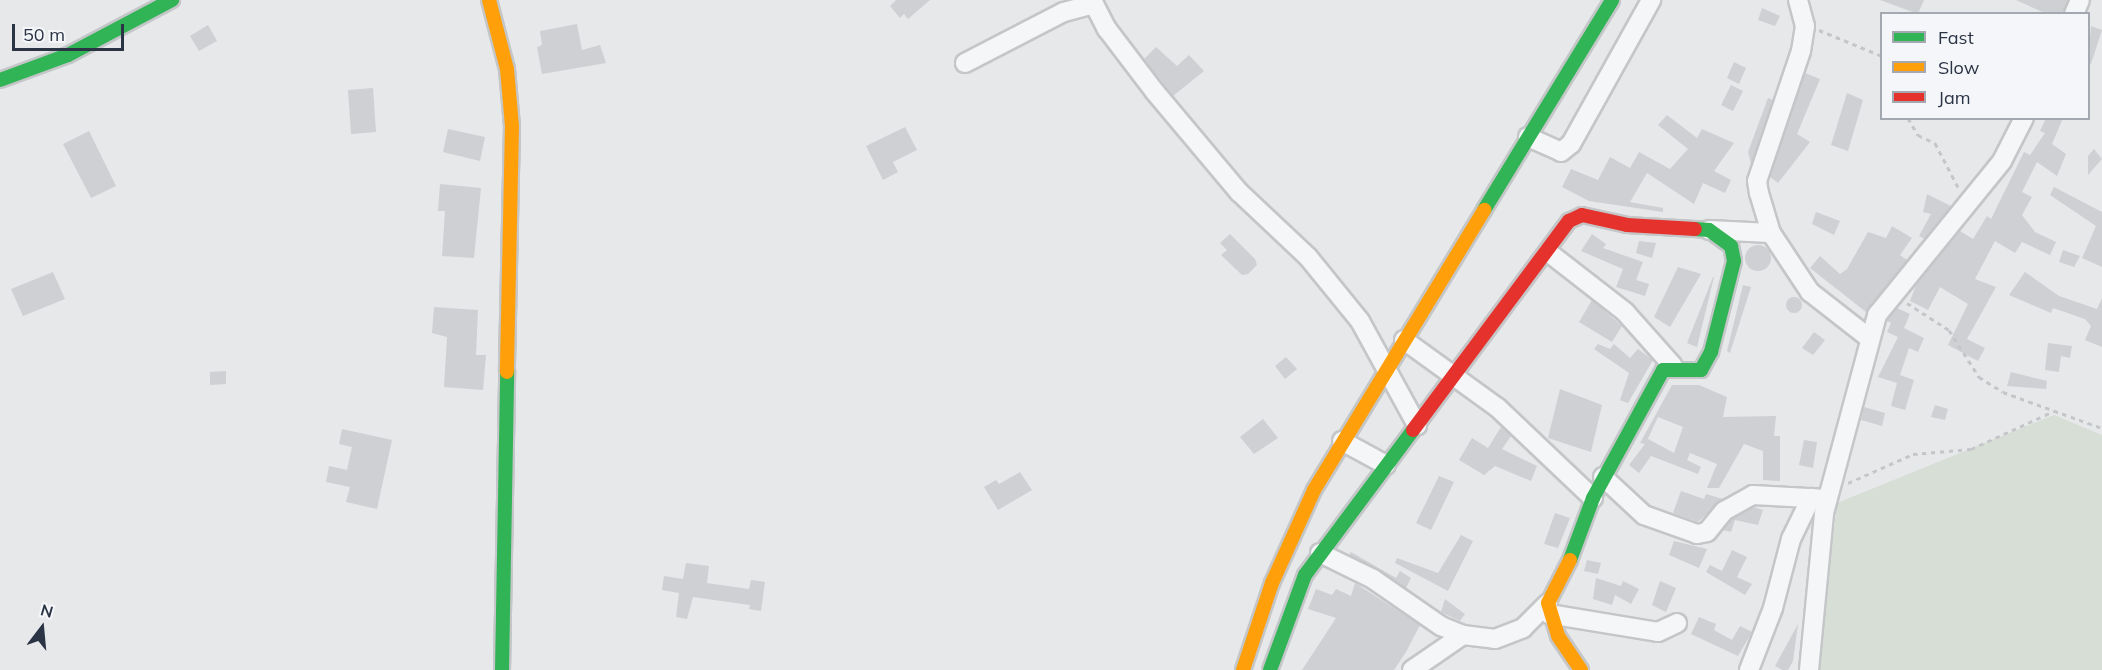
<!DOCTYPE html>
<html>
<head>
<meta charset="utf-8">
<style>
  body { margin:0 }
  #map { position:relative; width:2102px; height:670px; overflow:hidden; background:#e6e8ea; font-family:Mulish,sans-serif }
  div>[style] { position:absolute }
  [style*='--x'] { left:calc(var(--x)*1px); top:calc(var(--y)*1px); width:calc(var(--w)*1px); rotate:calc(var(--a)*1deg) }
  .green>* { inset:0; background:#d6ded6 }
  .building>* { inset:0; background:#ced0d3 }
  .round { border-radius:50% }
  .path>* { height:3px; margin-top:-1.5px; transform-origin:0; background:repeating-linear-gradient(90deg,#c5c6ca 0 4.5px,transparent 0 9px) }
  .roads { filter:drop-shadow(2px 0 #c4c6c8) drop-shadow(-2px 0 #c4c6c8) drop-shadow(0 2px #c4c6c8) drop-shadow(0 -2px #c4c6c8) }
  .street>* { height:18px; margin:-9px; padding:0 9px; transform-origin:9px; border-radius:9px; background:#f5f6f7 }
  .fast>* { height:14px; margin:-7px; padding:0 7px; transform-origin:7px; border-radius:7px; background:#30b455 }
  .slow>* { height:14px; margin:-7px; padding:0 7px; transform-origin:7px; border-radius:7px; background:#ff9f0a }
  .jam>* { height:14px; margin:-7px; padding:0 7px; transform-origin:7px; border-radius:7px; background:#e5322d }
  span { translate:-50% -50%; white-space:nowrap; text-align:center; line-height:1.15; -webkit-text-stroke:5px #f4f6f9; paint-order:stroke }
  .legend { position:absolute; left:1880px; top:12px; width:210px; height:108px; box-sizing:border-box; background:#f4f6f9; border:2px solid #a4a8b1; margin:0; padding:8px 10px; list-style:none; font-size:18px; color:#2b3445 }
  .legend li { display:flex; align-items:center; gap:12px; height:30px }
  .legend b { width:30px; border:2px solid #a4a8b1 }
  .north { position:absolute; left:12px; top:598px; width:60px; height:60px; -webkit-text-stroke:4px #f4f6f9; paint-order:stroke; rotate:16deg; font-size:16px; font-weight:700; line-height:24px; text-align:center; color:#2b3445 }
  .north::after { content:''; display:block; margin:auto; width:21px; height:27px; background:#2b3445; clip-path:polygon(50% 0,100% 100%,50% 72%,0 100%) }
  .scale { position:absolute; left:12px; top:24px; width:112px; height:27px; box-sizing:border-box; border:3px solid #2b3445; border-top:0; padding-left:8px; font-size:18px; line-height:21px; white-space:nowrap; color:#2b3445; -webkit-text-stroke:4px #f4f6f9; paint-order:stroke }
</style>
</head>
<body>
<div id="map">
  <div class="green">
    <i style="clip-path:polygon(2054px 415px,2102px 435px,2102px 670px,1818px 670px,1837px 503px)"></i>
  </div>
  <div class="building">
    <i style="clip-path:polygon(896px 0,930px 0,908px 19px,904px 14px,900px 18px,890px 6px)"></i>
    <i style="clip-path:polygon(1880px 0,1924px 0,1918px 14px)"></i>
    <i style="clip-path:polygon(2016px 0,2068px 0,2063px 14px,2047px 14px)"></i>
    <i style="clip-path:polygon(1762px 8px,1780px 16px,1775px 26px,1758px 20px)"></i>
    <i style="clip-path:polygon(577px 24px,582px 50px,600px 45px,606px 63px,542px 74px,537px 47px,542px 45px,540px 31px)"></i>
    <i style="clip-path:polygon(208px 25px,217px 41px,199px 51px,190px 36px)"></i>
    <i style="clip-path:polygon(2091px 26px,2102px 30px,2091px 64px,2088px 63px)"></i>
    <i style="clip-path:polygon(1156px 47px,1177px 66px,1189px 55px,1204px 71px,1173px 96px,1144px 59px)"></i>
    <i style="clip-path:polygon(1734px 62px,1746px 68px,1739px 84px,1727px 78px)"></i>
    <i style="clip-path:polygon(1805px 73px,1820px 79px,1797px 134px,1810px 142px,1778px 183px,1770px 177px)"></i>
    <i style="clip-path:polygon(1731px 85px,1743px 91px,1733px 111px,1721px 105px)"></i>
    <i style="clip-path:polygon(373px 88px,376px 132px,351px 134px,348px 90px)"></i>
    <i style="clip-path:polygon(1847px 93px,1863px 100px,1848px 151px,1831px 145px)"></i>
    <i style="clip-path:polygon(1768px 98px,1773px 100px,1751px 164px,1748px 152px)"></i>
    <i style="clip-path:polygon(1667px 115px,1697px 138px,1702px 129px,1734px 143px,1714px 171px,1731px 180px,1725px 193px,1703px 183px,1694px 204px,1647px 173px,1630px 202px,1663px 208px,1663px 212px,1589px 201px,1562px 187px,1571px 169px,1598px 180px,1610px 157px,1630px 168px,1639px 152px,1670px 169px,1688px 149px,1658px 125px)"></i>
    <i style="clip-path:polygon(2046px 118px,2063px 118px,2052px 144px,2066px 154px,2057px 176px,2037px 162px,2022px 192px,2032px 197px,2022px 215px,2035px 232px,2056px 242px,2050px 255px,2022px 242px,2015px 253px,1995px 241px,1975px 279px,1996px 287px,1967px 339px,1985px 348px,1978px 361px,1948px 345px,1968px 304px,1940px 287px,1928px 310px,1910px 301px,1916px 285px,1960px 231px,1973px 239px,1987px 216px,1991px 219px,2024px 152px,2030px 155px,2045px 133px,2040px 131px)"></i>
    <i style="clip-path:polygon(905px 127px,917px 150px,893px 162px,898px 172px,883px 180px,866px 146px)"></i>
    <i style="clip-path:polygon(448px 129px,485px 137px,480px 161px,443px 152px)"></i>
    <i style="clip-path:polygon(89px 131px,116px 186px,91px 198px,63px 144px)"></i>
    <i style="clip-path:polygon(2094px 149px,2102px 159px,2088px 175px,2088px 156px)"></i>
    <i style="clip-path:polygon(440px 184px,481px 188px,474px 258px,442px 256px,445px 211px,438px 211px)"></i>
    <i style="clip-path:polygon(2054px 187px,2102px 212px,2102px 267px,2082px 258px,2096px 226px,2050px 195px)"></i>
    <i style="clip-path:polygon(1927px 194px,1951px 206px,1925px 239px,1919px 236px,1931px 214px,1923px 212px)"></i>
    <i style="clip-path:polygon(1816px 212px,1840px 221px,1834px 235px,1812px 224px)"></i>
    <i style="clip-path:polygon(1892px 226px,1912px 238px,1900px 255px,1907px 260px,1866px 312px,1810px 268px,1820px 256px,1840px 274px,1847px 269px,1868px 232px,1886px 238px)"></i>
    <i style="clip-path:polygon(1230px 234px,1255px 259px,1257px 265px,1248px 274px,1242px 275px,1221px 255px,1227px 250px,1220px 243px)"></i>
    <i style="clip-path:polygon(1592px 234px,1606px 244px,1603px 248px,1643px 262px,1636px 280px,1649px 284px,1645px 296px,1616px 287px,1623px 269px,1581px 251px)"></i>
    <i style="clip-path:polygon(1639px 241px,1656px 243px,1652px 258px,1636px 253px)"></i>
    <i class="round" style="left:1745px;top:245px;width:26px;height:26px"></i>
    <i style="clip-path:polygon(2063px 250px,2080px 256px,2074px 267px,2059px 262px)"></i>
    <i style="clip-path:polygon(1678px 267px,1701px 274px,1670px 327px,1654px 317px)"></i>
    <i style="clip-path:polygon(53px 272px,65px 299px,23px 316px,11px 289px)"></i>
    <i style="clip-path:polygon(2025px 272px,2059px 296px,2097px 309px,2102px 298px,2102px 347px,2085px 340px,2091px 326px,2085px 319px,2053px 308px,2051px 313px,2009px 295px)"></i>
    <i style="clip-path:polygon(1713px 277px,1714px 277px,1697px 347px,1687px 343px)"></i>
    <i style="clip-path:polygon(1743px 285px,1751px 287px,1730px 353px,1727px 351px)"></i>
    <i class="round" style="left:1786px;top:297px;width:16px;height:16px"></i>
    <i style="clip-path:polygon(1592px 300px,1622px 326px,1612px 342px,1579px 322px)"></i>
    <i style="clip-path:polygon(434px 307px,478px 310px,476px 355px,486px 355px,483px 390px,444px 387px,447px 337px,432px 333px)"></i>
    <i style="clip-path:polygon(1897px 308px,1910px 314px,1904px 328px,1924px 338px,1918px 352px,1909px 348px,1900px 375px,1914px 380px,1905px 410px,1891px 406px,1897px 383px,1878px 377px,1898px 337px,1887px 332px,1891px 323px,1887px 321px)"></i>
    <i style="clip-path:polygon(1814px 332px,1825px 340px,1813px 355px,1802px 348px)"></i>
    <i style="clip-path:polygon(2048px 343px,2072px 346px,2070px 358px,2061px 356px,2059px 372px,2045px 370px)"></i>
    <i style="clip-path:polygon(1598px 344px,1610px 349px,1614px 344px,1630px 358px,1638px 349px,1653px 360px,1628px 403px,1620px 400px,1629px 373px,1594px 349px)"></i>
    <i style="clip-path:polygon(1286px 357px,1297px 369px,1285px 379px,1275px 366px)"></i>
    <i style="clip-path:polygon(226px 371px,226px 384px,210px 385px,210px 372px)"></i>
    <i style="clip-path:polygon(2011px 372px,2047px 381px,2046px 389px,2007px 386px)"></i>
    <i style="clip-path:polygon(evenodd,1672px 385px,1699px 385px,1727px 397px,1723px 417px,1776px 416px,1774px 436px,1780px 436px,1780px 481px,1763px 480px,1763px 451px,1744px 444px,1719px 488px,1707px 488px,1717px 464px,1690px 453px,1687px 460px,1701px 467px,1698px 474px,1651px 456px,1639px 473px,1629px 465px,1645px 444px,1640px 443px,1672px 385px,1658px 417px,1683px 427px,1674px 453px,1648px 439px,1646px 443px,1658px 417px)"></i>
    <i style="clip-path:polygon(1560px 389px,1602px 405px,1591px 452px,1548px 438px)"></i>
    <i style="clip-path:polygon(1935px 405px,1948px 409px,1945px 420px,1931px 417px)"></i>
    <i style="clip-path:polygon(1864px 407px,1885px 413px,1882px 426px,1861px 420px)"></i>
    <i style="clip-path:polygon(1263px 419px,1278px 438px,1254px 454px,1240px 437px)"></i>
    <i style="clip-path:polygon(1501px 427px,1511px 436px,1502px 449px,1537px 466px,1531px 481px,1495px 466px,1484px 475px,1459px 460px,1472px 438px,1488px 448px)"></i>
    <i style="clip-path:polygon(342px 429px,392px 440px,377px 509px,346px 502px,350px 487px,326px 482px,329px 466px,347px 470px,352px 447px,339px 444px)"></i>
    <i style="clip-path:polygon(1804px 440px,1817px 442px,1813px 468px,1799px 465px)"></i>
    <i style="clip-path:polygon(1020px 472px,1032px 490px,998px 510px,984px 487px,996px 480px,999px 484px)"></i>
    <i style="clip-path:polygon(1439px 476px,1454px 482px,1431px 530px,1416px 523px)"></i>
    <i style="clip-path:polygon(1681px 491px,1704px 499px,1706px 494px,1723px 499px,1698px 522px,1673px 513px)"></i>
    <i style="clip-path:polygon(1754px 507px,1763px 510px,1758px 525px,1735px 520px,1731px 532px,1723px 530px,1731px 520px)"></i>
    <i style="clip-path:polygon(1555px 513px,1570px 518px,1558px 548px,1544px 544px)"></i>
    <i style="clip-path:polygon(1461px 535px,1473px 541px,1448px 591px,1395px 563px,1397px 558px,1438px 573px)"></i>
    <i style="clip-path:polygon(1674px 541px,1707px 549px,1699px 568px,1669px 555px)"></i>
    <i style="clip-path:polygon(1732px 550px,1747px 557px,1737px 577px,1752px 584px,1745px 595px,1706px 572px,1710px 565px,1722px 571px)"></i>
    <i style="clip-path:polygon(1351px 552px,1396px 578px,1400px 571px,1411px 578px,1406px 588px,1349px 555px)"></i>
    <i style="clip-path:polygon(1587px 560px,1601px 563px,1598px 574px,1584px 571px)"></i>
    <i style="clip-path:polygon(686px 563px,709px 566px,707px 583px,749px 589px,751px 580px,765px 582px,761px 611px,749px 609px,750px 605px,693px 597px,687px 619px,676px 617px,679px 593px,662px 590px,664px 576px,683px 579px)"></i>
    <i style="clip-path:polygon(1596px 578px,1621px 586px,1623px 581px,1639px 589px,1631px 604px,1615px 595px,1612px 605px,1593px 599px)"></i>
    <i style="clip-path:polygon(1660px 581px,1676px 588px,1666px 612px,1652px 605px)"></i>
    <i style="clip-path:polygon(1355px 583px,1420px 625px,1406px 652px,1394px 670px,1302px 670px,1336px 618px,1308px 609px,1316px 589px,1332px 595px,1336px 589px,1351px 596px)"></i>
    <i style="clip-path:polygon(1445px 599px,1465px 614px,1460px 621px,1441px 612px)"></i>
    <i style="clip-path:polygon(1699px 617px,1716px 624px,1714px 630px,1732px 640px,1740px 626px,1752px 632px,1738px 656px,1691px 634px)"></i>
    <i style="clip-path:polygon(1798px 624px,1793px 661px,1788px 670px,1782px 670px,1775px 666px)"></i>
  </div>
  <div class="path">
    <i style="--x:1819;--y:30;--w:68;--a:22.4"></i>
    <i style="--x:1908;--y:118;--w:20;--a:60"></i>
    <i style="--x:1918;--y:135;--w:19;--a:25"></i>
    <i style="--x:1935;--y:143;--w:52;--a:62.4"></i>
    <i style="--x:1907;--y:303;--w:50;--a:32.7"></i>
    <i style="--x:1949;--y:330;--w:56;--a:57.4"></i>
    <i style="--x:1979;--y:377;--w:28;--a:32"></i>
    <i style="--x:2003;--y:392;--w:105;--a:20"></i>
    <i style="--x:1848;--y:483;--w:71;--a:-24"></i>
    <i style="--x:1913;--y:454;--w:58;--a:-4.9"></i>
    <i style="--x:1971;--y:449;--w:91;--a:-24.6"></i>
  </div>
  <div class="roads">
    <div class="street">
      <i style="--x:1092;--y:0;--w:33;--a:63"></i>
      <i style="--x:1107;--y:29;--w:79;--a:52.7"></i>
      <i style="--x:1155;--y:92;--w:131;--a:50"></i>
      <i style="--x:1239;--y:192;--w:95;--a:43.3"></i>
      <i style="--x:1308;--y:257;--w:82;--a:50.9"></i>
      <i style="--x:1360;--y:321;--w:119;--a:61.3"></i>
      <i style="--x:1798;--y:0;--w:27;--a:75"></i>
      <i style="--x:1805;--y:26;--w:25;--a:99"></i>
      <i style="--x:1801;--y:51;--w:137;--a:108.7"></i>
      <i style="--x:1757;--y:181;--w:12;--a:81"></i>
      <i style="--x:1759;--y:193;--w:42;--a:73.3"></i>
      <i style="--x:1771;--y:233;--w:71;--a:56.5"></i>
      <i style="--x:1810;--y:292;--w:75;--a:37.9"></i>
      <i style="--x:2074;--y:14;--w:15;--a:-67"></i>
      <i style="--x:965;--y:63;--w:111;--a:-27.3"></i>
      <i style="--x:1064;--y:12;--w:31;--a:-15"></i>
      <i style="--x:1528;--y:137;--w:36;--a:24"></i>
      <i style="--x:1561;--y:152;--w:13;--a:-39"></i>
      <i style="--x:1571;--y:144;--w:165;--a:-60.9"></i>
      <i style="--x:1709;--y:230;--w:62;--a:2.8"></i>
      <i style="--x:1548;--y:252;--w:98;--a:37.9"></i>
      <i style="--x:1625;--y:312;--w:72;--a:48.4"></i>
      <i style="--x:1404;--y:340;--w:116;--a:35.9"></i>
      <i style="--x:1498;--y:408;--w:131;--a:43.5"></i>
      <i style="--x:1342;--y:441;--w:50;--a:28.6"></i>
      <i style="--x:1603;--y:477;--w:56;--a:42.8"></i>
      <i style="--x:1644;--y:515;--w:56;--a:19.7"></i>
      <i style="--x:1697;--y:534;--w:10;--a:-11"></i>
      <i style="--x:1707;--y:532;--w:27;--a:-51"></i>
      <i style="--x:1724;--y:511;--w:33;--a:-29"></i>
      <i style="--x:1753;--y:495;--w:74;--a:3.1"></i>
      <i style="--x:1320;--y:553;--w:59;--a:26.1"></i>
      <i style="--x:1373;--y:579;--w:83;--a:34.7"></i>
      <i style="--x:1441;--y:626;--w:24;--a:22"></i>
      <i style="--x:1463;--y:635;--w:32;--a:7"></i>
      <i style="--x:1495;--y:639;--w:30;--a:-21"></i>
      <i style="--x:1523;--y:628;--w:35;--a:-45"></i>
      <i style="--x:1549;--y:614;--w:110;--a:9.4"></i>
      <i style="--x:1658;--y:632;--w:21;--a:-25"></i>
      <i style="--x:1412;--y:670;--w:62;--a:-34.5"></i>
      <i style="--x:1749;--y:670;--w:66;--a:-68.8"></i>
      <i style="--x:1773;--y:608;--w:71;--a:-75.4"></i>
      <i style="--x:1791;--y:539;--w:46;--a:-64"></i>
      <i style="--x:1809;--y:670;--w:158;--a:-84.5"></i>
      <i style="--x:1824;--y:513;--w:205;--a:-75"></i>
      <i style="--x:1877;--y:315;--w:198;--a:-50.9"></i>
      <i style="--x:2002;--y:161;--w:48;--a:-62.9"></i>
    </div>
    <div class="fast">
      <i style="--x:0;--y:80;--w:72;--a:-20.2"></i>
      <i style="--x:68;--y:55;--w:118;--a:-27.9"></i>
      <i style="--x:1484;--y:210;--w:246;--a:-58.6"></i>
      <i style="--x:1570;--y:560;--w:66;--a:-69.6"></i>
      <i style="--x:1593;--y:498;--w:146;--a:-61.3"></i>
      <i style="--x:1663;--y:370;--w:38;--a:0"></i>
      <i style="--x:1701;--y:370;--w:21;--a:-61"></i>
      <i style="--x:1711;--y:352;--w:94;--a:-75.8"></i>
      <i style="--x:1734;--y:261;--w:15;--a:-101"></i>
      <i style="--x:1731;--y:246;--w:27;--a:-144"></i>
      <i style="--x:1709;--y:230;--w:14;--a:-176"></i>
      <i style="--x:502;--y:670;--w:298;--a:-89"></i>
      <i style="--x:1270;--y:670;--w:101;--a:-69.8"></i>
      <i style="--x:1305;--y:575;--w:181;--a:-53.3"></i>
    </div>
    <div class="slow">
      <i style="--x:489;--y:0;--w:71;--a:75.4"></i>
      <i style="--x:507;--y:69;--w:57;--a:85"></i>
      <i style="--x:512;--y:126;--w:246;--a:91.2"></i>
      <i style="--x:1570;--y:560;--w:48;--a:117.1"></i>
      <i style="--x:1548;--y:603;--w:34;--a:73"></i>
      <i style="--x:1558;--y:636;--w:41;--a:55.9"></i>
      <i style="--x:1243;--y:670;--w:92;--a:-71.6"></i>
      <i style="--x:1272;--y:583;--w:102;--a:-65.7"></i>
      <i style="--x:1314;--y:490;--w:328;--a:-58.7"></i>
    </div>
    <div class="jam">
      <i style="--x:1413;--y:430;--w:261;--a:-53.3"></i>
      <i style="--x:1569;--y:221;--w:14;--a:-25"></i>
      <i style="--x:1582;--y:215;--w:46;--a:12.5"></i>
      <i style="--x:1627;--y:225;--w:68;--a:3.4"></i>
    </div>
  </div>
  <ul class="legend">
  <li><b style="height:8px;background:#30b455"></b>Fast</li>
  <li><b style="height:8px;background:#ff9f0a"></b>Slow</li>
  <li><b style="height:8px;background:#e5322d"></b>Jam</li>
  </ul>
  <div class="north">N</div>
  <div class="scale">50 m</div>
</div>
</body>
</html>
